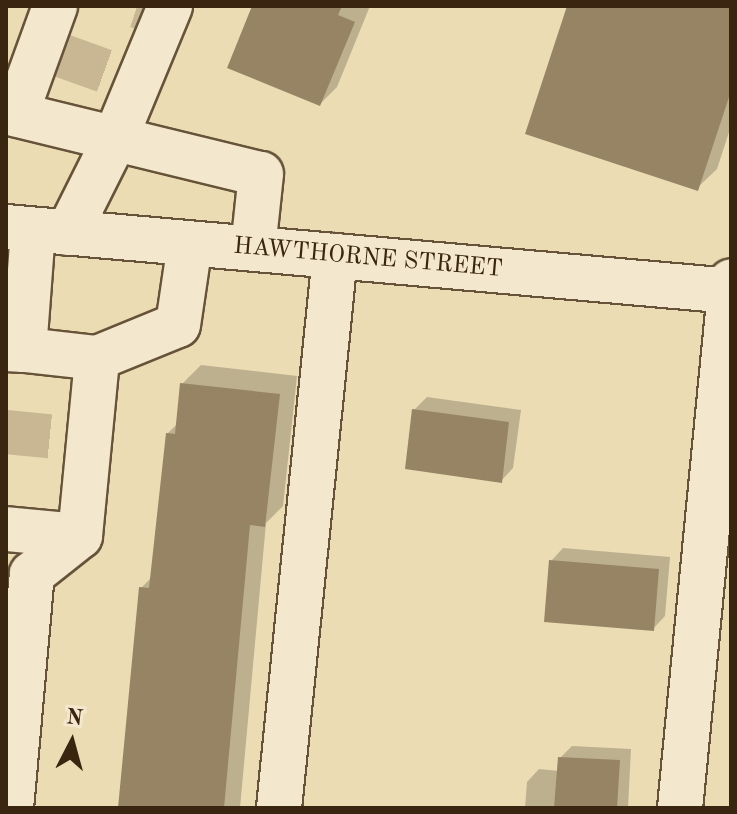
<!DOCTYPE html>
<html>
<head>
<meta charset="utf-8">
<style>
  body { margin:0 }
  #map { position:relative; width:737px; height:814px; overflow:hidden; background:#ecdcb3; font-family:"Old Standard TT",serif }
  div>[style] { position:absolute }
  [style*='--x'] { left:calc(var(--x)*1px); top:calc(var(--y)*1px); width:calc(var(--w)*1px); rotate:calc(var(--a)*1deg) }
  .shadow>* { inset:0; background:#0003 }
  .building>* { inset:0; background:#978465 }
  .minor-tunnel>* { height:44px; margin-top:-22px; transform-origin:0; background:repeating-linear-gradient(90deg,#c8b792 0 44px,transparent 0 66px) }
  .roads { filter:drop-shadow(2px 0 #665339) drop-shadow(-2px 0 #665339) drop-shadow(0 2px #665339) drop-shadow(0 -2px #665339) }
  .minor>* { height:44px; margin:-22px; padding:0 22px; transform-origin:22px; border-radius:22px; background:#f3e8ce }
  span { translate:-50% -50%; white-space:nowrap; text-align:center; line-height:1.15; -webkit-text-stroke:7px #f3e8ce; paint-order:stroke }
  .street-label { font-size:24px; color:#3a2510 }
  .frame { position:absolute; inset:0; border:8px solid #3a2510; pointer-events:none }
  .north { position:absolute; left:32px; top:702px; width:80px; height:80px; -webkit-text-stroke:6px #f3e8ce; paint-order:stroke; rotate:6deg; font-size:22px; font-weight:700; line-height:32px; text-align:center; color:#3a2510 }
  .north::after { content:''; display:block; margin:auto; width:28px; height:36px; background:#3a2510; clip-path:polygon(50% 0,100% 100%,50% 72%,0 100%) }
</style>
</head>
<body>
<div id="map">
  <div class="shadow">
    <i style="clip-path:polygon(254px 6px,370px 6px,337px 87px,320px 104px)"></i>
    <i style="clip-path:polygon(570px 6px,731px 6px,731px 126px,717px 169px,697px 188px)"></i>
    <i style="clip-path:polygon(201px 365px,297px 376px,283px 506px,266px 523px,240px 808px,120px 808px,141px 588px,152px 577px,167px 434px,178px 423px,182px 384px)"></i>
    <i style="clip-path:polygon(427px 397px,521px 410px,513px 468px,501px 481px,414px 410px)"></i>
    <i style="clip-path:polygon(563px 548px,670px 557px,665px 616px,653px 629px,551px 561px)"></i>
    <i style="clip-path:polygon(572px 746px,631px 749px,628px 808px,525px 808px,527px 782px,539px 769px,559px 771px,560px 758px)"></i>
  </div>
  <div class="building">
    <i style="clip-path:polygon(252px 6px,342px 6px,338px 15px,355px 22px,320px 106px,227px 68px)"></i>
    <i style="clip-path:polygon(567px 6px,731px 6px,731px 91px,698px 191px,525px 134px)"></i>
    <i style="clip-path:polygon(180px 383px,280px 394px,265px 527px,250px 525px,224px 808px,118px 808px,139px 587px,149px 588px,166px 433px,175px 434px)"></i>
    <i style="clip-path:polygon(412px 409px,509px 422px,502px 483px,405px 469px)"></i>
    <i style="clip-path:polygon(549px 560px,659px 569px,654px 631px,544px 622px)"></i>
    <i style="clip-path:polygon(558px 757px,620px 760px,617px 808px,554px 808px)"></i>
  </div>
  <div class="minor-tunnel">
    <i style="--x:137;--y:6;--w:13;--a:18"></i>
    <i style="--x:63;--y:56;--w:68;--a:19.8"></i>
    <i style="--x:6;--y:432;--w:60;--a:5.7"></i>
  </div>
  <div class="roads">
    <div class="minor">
      <i style="--x:6;--y:112;--w:262;--a:13.7"></i>
      <i style="--x:261;--y:174;--w:75;--a:96.1"></i>
      <i style="--x:16;--y:114;--w:115;--a:-70.1"></i>
      <i style="--x:6;--y:227;--w:728;--a:5.04"></i>
      <i style="--x:68;--y:233;--w:105;--a:-63.4"></i>
      <i style="--x:115;--y:139;--w:144;--a:-67.5"></i>
      <i style="--x:6;--y:349;--w:18;--a:3"></i>
      <i style="--x:24;--y:350;--w:120;--a:-85.7"></i>
      <i style="--x:97;--y:358;--w:87;--a:-22.2"></i>
      <i style="--x:178;--y:325;--w:82;--a:-81.6"></i>
      <i style="--x:6;--y:529;--w:74;--a:5.4"></i>
      <i style="--x:80;--y:536;--w:179;--a:-84.5"></i>
      <i style="--x:97;--y:358;--w:73;--a:-173.7"></i>
      <i style="--x:11;--y:808;--w:235;--a:-84.9"></i>
      <i style="--x:32;--y:574;--w:61;--a:-38.4"></i>
      <i style="--x:279;--y:808;--w:555;--a:-84.21"></i>
      <i style="--x:680;--y:808;--w:529;--a:-84.47"></i>
    </div>
  </div>
  <div class="street-label">
    <span style="left:368px;top:259px;rotate:5deg">HAWTHORNE STREET</span>
  </div>
  <div class="frame"></div>
  <div class="north">N</div>
</div>
</body>
</html>
